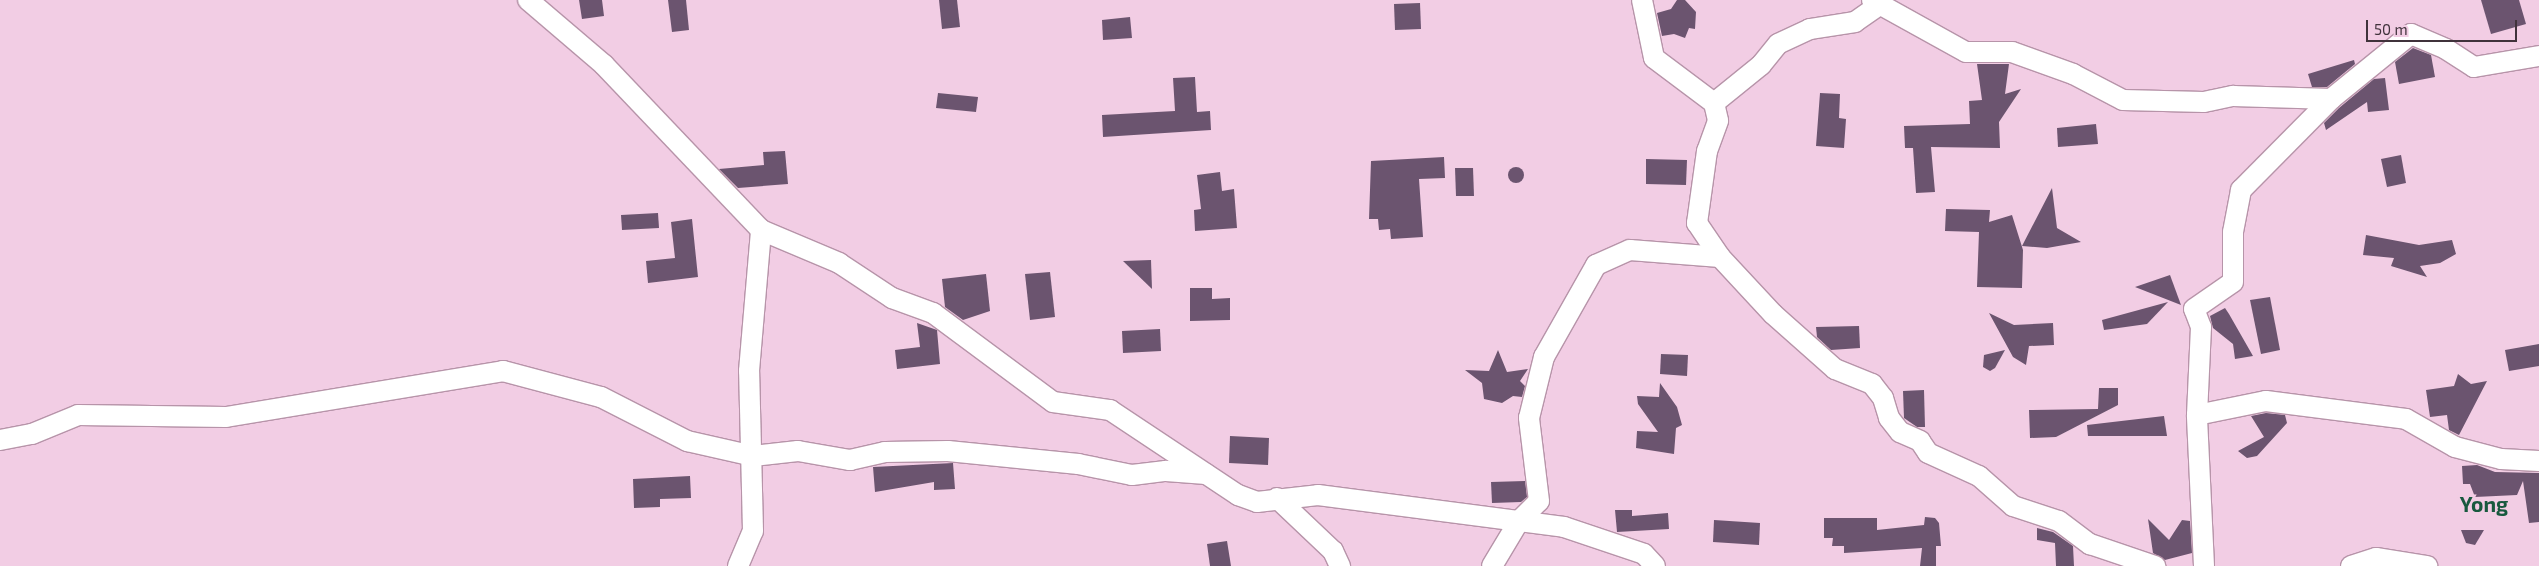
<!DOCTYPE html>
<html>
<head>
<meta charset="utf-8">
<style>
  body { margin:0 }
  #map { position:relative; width:2539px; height:566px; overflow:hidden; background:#f2cde4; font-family:"Exo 2",sans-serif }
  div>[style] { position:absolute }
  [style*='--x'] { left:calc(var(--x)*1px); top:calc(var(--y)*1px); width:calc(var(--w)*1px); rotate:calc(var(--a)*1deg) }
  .building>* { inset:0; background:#6b546f }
  .round { border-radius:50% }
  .roads { filter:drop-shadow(1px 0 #b794a9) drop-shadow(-1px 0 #b794a9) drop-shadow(0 1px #b794a9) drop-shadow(0 -1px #b794a9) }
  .street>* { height:20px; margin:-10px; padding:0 10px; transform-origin:10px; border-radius:10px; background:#fff }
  span { translate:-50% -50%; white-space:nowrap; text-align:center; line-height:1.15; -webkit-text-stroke:5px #f2cde4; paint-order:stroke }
  .quarter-label { font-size:21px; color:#18593e; font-weight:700 }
  .scale { position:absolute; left:2366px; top:20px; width:151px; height:22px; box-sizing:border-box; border:2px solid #40323b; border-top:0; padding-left:6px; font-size:15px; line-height:18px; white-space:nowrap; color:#40323b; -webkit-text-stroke:4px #f2cde4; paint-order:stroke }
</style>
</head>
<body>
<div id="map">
  <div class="building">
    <i style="clip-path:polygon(579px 0,602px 0,604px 16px,582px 19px)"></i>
    <i style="clip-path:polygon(668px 0,686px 0,689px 30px,672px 32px)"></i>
    <i style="clip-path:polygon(939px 0,957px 0,960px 27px,942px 29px)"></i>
    <i style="clip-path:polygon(1677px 0,1685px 0,1696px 12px,1695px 29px,1689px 28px,1685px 38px,1674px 34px,1662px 36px,1657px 13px,1671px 9px)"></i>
    <i style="clip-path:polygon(2481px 0,2519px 0,2526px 24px,2491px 34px)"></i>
    <i style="clip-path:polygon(1420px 3px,1421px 29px,1395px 30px,1394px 4px)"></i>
    <i style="clip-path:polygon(1130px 17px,1132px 38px,1103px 40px,1102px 20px)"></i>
    <i style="clip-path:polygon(2413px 48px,2431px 55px,2435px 77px,2399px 84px,2395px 62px)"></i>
    <i style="clip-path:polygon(2354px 60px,2355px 64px,2327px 87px,2312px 87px,2308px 74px)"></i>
    <i style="clip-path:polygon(1977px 64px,2009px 64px,2005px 94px,2021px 89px,1999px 122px,2000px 148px,1931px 147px,1935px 192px,1916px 193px,1913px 148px,1905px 148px,1904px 126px,1970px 124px,1969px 101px,1982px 100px)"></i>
    <i style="clip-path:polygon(1195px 77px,1197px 112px,1210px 111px,1211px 130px,1103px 137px,1102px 115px,1175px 111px,1173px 78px)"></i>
    <i style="clip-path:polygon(2385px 78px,2389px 110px,2368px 112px,2367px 102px,2326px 130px,2324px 123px,2339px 108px,2374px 79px)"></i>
    <i style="clip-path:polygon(938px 93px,978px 97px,976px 112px,936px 108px)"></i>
    <i style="clip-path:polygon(1820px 93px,1840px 94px,1839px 118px,1846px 119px,1844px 148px,1816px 146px)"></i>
    <i style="clip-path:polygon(2096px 124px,2098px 144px,2058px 147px,2057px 128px)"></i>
    <i style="clip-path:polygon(785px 151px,788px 184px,738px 188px,719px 169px,764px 165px,763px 152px)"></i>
    <i style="clip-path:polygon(2401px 155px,2406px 183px,2387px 187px,2381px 159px)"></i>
    <i style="clip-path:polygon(1444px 157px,1445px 178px,1419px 179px,1423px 237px,1391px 239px,1390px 229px,1379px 230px,1378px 219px,1369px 219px,1371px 161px)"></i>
    <i style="clip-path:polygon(1646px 159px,1687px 160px,1686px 185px,1646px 184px)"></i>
    <i class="round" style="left:1508px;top:167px;width:16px;height:16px"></i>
    <i style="clip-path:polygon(1455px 168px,1473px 168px,1474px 196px,1456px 196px)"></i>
    <i style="clip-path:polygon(1220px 172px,1222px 191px,1234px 189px,1237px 228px,1195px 231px,1194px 210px,1201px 209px,1197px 175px)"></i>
    <i style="clip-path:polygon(2052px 188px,2057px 228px,2081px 242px,2047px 248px,2022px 246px)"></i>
    <i style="clip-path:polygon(1946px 209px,1990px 210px,1989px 222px,2012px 215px,2023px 250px,2022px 288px,1977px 287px,1979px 232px,1945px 231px)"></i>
    <i style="clip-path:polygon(658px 213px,659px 228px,622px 230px,621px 215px)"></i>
    <i style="clip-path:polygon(692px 219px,698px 277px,648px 283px,646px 261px,675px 258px,671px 222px)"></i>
    <i style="clip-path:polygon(2366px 235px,2419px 245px,2452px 240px,2456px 254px,2440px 263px,2420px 266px,2427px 277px,2391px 266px,2394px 258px,2363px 255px)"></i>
    <i style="clip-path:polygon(1151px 260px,1152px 289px,1123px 261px)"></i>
    <i style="clip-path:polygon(1050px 272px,1055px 317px,1030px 320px,1025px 274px)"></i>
    <i style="clip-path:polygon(986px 274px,990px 311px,963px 320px,945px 307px,942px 279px)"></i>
    <i style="clip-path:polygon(2170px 275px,2181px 305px,2135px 287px)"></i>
    <i style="clip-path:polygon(1190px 288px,1212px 288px,1212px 299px,1230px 298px,1230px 320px,1190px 321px)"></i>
    <i style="clip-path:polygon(2270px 297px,2280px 350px,2261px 354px,2250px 300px)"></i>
    <i style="clip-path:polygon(2168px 302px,2147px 324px,2104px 330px,2102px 320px)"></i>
    <i style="clip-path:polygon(2225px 308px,2229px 314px,2253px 356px,2235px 359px,2233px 344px,2213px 328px,2210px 316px)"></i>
    <i style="clip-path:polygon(1989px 313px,2014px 325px,2053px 323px,2054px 345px,2029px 346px,2026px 365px,2013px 357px)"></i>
    <i style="clip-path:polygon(917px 323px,937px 330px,940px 364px,897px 369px,895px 350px,920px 347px)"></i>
    <i style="clip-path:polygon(1859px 326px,1860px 348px,1831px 350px,1817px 337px,1816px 327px)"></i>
    <i style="clip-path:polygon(1160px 329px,1161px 351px,1123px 353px,1122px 331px)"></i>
    <i style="clip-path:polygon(2539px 344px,2539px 366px,2509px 371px,2505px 350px)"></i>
    <i style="clip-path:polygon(1498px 350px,1507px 372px,1528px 369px,1520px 381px,1525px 386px,1522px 397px,1513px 396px,1502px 403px,1484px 399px,1482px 383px,1465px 370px,1489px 371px)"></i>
    <i style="clip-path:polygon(2005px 350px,1995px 368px,1990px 371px,1983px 367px,1984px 355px)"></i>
    <i style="clip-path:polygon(1661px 354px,1688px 355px,1687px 376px,1660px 374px)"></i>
    <i style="clip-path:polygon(2458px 374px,2471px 384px,2487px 381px,2459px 435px,2449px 430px,2447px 415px,2430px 417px,2426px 390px,2454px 386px)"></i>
    <i style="clip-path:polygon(1660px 383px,1677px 407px,1682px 425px,1676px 428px,1674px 454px,1636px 448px,1637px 431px,1658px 432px,1638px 404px,1637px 396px,1659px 397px)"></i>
    <i style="clip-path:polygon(2099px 388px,2118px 388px,2118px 405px,2056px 437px,2030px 438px,2029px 410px,2098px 409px)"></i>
    <i style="clip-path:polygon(1924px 390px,1925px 427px,1917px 427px,1904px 418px,1903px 391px)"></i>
    <i style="clip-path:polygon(2266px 413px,2285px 415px,2287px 423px,2257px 456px,2247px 458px,2238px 451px,2264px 437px,2251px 416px)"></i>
    <i style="clip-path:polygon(2164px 416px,2167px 436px,2088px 436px,2087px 425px)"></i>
    <i style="clip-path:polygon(1230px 436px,1269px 438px,1268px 465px,1229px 463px)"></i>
    <i style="clip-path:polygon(953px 463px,955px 489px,934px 490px,934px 482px,875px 492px,873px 467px)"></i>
    <i style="clip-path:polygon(2477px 465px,2495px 472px,2539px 473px,2539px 522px,2529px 523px,2523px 481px,2517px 495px,2475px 497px,2470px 484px,2463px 484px,2462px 466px)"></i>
    <i style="clip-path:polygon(690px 476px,691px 498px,660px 499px,660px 507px,634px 508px,633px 479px)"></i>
    <i style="clip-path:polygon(1525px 481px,1527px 497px,1521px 502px,1492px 503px,1491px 482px)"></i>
    <i style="clip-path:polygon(1615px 510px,1632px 510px,1632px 516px,1668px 513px,1669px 529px,1617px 532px)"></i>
    <i style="clip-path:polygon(1925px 517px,1935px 518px,1939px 523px,1941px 546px,1936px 546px,1936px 566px,1920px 566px,1922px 548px,1844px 553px,1844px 546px,1832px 546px,1833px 538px,1824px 538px,1824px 518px,1877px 518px,1877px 530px,1924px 525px)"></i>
    <i style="clip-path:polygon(2148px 519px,2169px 540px,2182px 520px,2190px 521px,2192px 553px,2165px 560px,2153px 553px)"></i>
    <i style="clip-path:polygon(1714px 520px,1760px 523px,1759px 545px,1713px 542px)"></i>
    <i style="clip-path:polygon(2037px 528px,2053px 532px,2073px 546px,2074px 566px,2056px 566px,2055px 543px,2037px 540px)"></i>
    <i style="clip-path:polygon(2461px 530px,2484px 530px,2475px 545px,2466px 543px)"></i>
    <i style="clip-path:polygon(1227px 541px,1231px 566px,1210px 566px,1207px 544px)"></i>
  </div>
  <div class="roads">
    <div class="street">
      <i style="--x:528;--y:0;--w:100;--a:40.5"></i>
      <i style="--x:604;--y:65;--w:228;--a:46.4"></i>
      <i style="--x:761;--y:230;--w:85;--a:22.9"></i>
      <i style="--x:839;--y:263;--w:64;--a:33.4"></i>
      <i style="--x:892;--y:298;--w:44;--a:20.1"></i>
      <i style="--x:933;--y:313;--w:149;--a:36.6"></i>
      <i style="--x:1053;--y:402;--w:58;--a:8"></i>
      <i style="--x:1110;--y:410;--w:154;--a:33.6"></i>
      <i style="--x:1238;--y:495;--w:20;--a:20"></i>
      <i style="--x:1257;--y:502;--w:61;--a:-6.5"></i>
      <i style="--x:1318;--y:495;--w:248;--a:7.4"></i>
      <i style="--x:1564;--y:527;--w:84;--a:18.6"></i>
      <i style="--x:1644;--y:554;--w:16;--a:47"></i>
      <i style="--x:1642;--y:0;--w:59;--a:78.3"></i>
      <i style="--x:1654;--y:58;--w:75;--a:36.9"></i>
      <i style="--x:1872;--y:0;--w:107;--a:29"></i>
      <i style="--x:1966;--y:52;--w:46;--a:0"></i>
      <i style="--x:2012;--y:52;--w:65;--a:19.8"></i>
      <i style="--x:2073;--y:74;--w:56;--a:27.5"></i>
      <i style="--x:2123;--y:100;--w:81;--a:1.4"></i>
      <i style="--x:2204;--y:102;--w:30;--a:-12"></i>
      <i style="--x:2233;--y:96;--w:98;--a:1.8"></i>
      <i style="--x:1882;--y:3;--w:33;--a:145"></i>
      <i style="--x:1855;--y:22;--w:46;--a:171.2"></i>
      <i style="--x:1810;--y:29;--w:35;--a:155"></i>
      <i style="--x:1778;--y:44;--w:27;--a:129"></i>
      <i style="--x:1761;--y:65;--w:60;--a:141"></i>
      <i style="--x:1714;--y:103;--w:18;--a:77"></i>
      <i style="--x:1718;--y:121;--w:32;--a:110"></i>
      <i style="--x:1707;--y:151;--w:73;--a:97.9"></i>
      <i style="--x:1697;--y:223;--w:41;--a:55.9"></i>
      <i style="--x:1720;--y:257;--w:78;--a:47.1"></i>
      <i style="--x:1773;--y:314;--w:83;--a:41.6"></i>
      <i style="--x:1835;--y:369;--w:40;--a:22"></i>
      <i style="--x:1872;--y:384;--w:18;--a:52"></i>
      <i style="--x:1883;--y:398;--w:21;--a:73"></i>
      <i style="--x:1889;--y:418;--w:18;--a:52"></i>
      <i style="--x:1900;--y:432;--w:22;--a:24"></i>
      <i style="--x:1920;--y:441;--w:14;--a:56"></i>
      <i style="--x:1928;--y:453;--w:56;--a:24.3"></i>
      <i style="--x:1979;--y:476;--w:45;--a:41.4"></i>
      <i style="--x:2013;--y:506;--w:48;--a:18.1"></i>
      <i style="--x:2059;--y:521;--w:39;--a:37"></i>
      <i style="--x:2090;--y:544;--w:69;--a:18.7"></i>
      <i style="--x:2197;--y:415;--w:70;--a:-11.5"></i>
      <i style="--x:2266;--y:401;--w:141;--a:7.3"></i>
      <i style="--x:2406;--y:419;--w:56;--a:29.7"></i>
      <i style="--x:2455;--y:447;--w:48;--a:14.6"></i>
      <i style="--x:2501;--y:459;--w:38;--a:3"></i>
      <i style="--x:0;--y:440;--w:33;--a:-11"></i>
      <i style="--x:32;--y:434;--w:50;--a:-22.4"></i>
      <i style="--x:78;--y:415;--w:148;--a:0.8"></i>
      <i style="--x:226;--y:417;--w:281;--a:-9.4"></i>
      <i style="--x:503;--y:371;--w:101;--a:14.9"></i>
      <i style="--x:601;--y:397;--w:97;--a:27.1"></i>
      <i style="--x:687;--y:441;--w:68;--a:12.8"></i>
      <i style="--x:753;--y:456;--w:45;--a:-6.3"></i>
      <i style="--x:798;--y:451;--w:53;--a:9.8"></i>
      <i style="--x:850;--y:460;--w:36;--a:-13"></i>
      <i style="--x:885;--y:452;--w:63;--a:-0.9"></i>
      <i style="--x:948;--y:451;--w:131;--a:5.7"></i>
      <i style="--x:1078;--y:464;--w:55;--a:11.5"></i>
      <i style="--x:1132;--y:475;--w:34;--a:-7"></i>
      <i style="--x:1166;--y:471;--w:40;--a:4.3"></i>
      <i style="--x:1277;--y:498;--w:77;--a:43.4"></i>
      <i style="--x:1333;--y:551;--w:17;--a:65"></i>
      <i style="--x:738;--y:566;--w:38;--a:-67"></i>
      <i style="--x:753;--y:531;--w:160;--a:-91.4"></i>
      <i style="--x:749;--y:371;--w:142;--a:-85.1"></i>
      <i style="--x:1492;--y:566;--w:52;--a:-59"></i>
      <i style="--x:1519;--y:521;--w:28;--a:-45"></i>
      <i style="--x:1539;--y:501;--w:84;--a:-96.9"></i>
      <i style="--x:1529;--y:418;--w:63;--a:-76.2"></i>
      <i style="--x:1544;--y:357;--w:106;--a:-60.5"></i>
      <i style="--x:1596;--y:265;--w:37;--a:-24"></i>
      <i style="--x:1630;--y:250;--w:90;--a:4.4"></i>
      <i style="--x:2204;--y:566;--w:151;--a:-92.7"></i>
      <i style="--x:2197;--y:415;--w:88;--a:-87.4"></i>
      <i style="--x:2201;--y:327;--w:19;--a:-111"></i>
      <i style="--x:2194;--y:309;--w:47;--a:-34.7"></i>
      <i style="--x:2233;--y:282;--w:50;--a:-90"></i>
      <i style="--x:2233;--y:232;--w:43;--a:-79.2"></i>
      <i style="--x:2241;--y:190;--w:128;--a:-45.3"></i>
      <i style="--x:2331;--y:99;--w:103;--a:-39.1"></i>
      <i style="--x:2411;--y:34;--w:38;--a:23"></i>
      <i style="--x:2446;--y:49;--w:33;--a:33"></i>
      <i style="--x:2474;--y:67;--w:66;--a:-9.6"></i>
      <i style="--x:2351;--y:566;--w:26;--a:-18"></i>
      <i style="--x:2376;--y:558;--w:52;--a:8.9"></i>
    </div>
  </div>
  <div class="quarter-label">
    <span style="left:2484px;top:504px">Yong</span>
  </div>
  <div class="scale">50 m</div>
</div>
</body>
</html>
